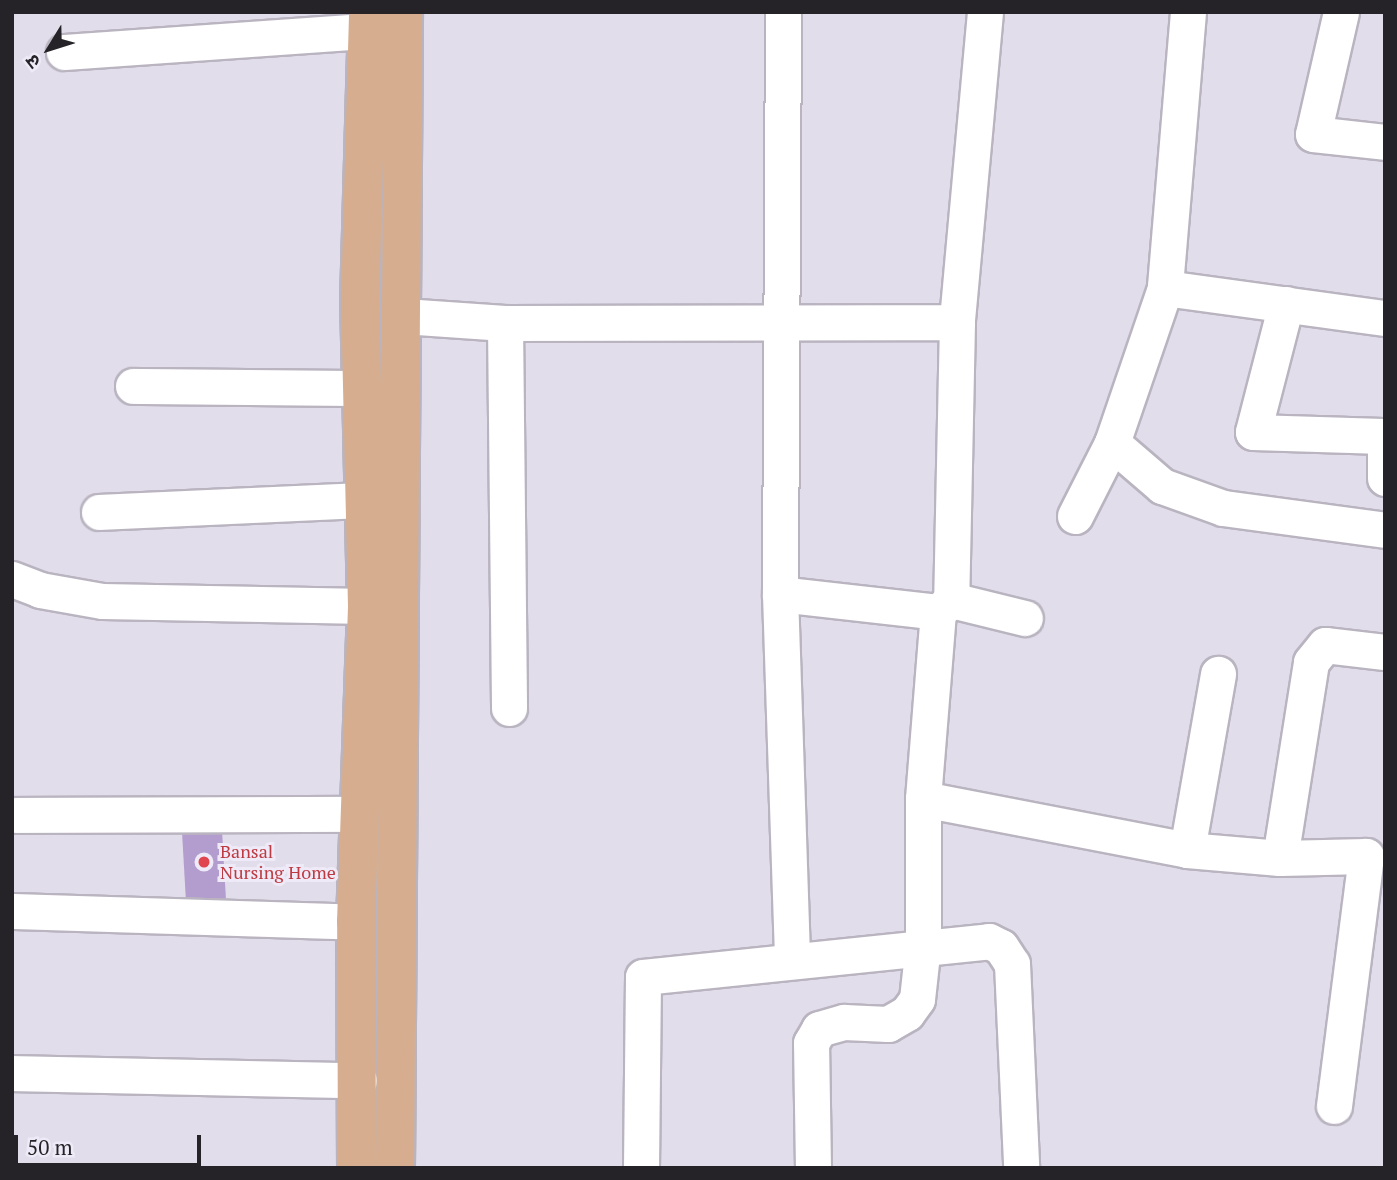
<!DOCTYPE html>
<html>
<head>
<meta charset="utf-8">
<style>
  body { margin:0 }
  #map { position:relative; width:1397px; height:1180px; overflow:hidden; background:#e2ddea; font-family:"PT Serif","Noto Sans Devanagari",serif }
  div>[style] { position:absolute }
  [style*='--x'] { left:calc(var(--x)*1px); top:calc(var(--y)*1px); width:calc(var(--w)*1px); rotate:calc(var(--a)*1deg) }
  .building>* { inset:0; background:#b39dcf }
  .roads { filter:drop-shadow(2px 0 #b9b4c0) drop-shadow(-2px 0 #b9b4c0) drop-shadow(0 2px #b9b4c0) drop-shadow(0 -2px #b9b4c0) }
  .minor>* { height:35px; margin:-17.5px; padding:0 17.5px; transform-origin:17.5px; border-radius:17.5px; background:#fff }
  .major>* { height:38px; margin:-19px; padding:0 19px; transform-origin:19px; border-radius:19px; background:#d6ae8f }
  .dots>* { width:19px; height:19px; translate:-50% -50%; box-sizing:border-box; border:4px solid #efeaf7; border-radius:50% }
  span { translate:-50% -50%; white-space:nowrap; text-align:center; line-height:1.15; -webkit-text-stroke:6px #efeaf7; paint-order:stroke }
  .health-label { font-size:18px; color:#be3a42 }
  .left { translate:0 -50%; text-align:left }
  .frame { position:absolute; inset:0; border:14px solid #252327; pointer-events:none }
  .north { position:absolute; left:14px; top:14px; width:70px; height:70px; -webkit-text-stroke:5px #efeaf7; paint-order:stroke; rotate:232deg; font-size:19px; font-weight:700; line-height:28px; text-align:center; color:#252327 }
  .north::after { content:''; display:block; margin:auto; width:24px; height:32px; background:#252327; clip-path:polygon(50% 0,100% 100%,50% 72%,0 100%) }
  .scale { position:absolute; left:14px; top:1135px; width:187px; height:32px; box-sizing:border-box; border:4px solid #252327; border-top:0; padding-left:9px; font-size:21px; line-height:24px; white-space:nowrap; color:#252327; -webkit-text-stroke:5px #efeaf7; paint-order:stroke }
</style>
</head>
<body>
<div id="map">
  <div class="building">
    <i style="clip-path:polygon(222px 830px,226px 900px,186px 902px,182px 832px)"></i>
  </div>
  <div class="roads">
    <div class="minor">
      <i style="--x:783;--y:12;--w:582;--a:90.3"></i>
      <i style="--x:780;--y:594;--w:159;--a:6.5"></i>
      <i style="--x:985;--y:12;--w:311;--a:95.2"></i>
      <i style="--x:957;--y:322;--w:278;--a:91.2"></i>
      <i style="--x:951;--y:600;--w:18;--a:137"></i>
      <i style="--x:938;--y:612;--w:188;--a:94.6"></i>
      <i style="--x:923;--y:799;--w:269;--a:10.9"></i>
      <i style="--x:1187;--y:850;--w:93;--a:4.9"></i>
      <i style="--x:1280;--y:858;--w:86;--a:-1.3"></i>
      <i style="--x:1366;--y:856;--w:252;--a:97.3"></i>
      <i style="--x:1188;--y:12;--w:277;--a:94.8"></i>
      <i style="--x:1165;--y:288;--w:222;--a:7.8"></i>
      <i style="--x:1341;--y:12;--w:125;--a:102.9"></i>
      <i style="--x:1313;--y:134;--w:72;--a:6.3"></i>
      <i style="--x:64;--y:52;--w:305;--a:-4"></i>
      <i style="--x:1286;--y:304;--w:132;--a:104.5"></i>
      <i style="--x:1253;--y:432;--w:130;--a:1.8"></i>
      <i style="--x:403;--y:316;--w:102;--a:3.9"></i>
      <i style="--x:505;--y:323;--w:452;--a:-0.1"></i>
      <i style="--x:505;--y:323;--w:385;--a:89.4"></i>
      <i style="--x:133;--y:386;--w:229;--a:0.5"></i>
      <i style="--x:1385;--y:436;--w:42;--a:90"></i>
      <i style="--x:1112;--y:443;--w:66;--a:40.7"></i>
      <i style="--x:1162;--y:486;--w:65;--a:19.8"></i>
      <i style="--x:1223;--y:508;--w:163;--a:7.7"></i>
      <i style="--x:99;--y:512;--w:262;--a:-2.6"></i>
      <i style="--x:1075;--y:516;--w:82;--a:-63.1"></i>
      <i style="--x:1112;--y:443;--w:164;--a:-71.1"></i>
      <i style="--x:12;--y:579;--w:30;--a:21"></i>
      <i style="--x:40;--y:590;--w:63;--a:10.1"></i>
      <i style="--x:102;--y:601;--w:265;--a:1.1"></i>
      <i style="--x:780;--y:594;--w:366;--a:88.1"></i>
      <i style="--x:951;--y:600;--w:76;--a:13.7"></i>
      <i style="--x:16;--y:815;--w:344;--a:-0.2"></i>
      <i style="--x:1187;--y:850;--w:179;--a:-80"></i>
      <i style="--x:1280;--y:858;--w:198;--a:-81"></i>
      <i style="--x:1311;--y:662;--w:22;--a:-51"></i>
      <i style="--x:1325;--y:645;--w:60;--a:6.7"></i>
      <i style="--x:12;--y:911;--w:344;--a:1.8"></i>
      <i style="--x:12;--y:1073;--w:347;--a:1.2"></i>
      <i style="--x:641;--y:1168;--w:191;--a:-89.4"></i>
      <i style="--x:643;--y:977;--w:348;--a:-5.9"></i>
      <i style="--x:989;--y:941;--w:13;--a:27"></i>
      <i style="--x:1001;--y:947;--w:20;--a:57"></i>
      <i style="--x:1012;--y:964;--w:201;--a:87.4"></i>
      <i style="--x:813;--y:1168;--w:125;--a:-90.9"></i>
      <i style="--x:811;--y:1043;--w:16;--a:-60"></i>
      <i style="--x:819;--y:1029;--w:26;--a:-16"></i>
      <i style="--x:844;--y:1022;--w:44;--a:2.6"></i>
      <i style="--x:888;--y:1024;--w:22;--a:-30"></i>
      <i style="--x:907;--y:1013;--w:17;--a:-54"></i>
      <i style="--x:917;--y:999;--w:54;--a:-83.7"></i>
      <i style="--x:923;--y:945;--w:146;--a:-90"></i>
    </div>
    <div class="major">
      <i style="--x:357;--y:1168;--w:246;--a:-90.2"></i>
      <i style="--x:356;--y:922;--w:316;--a:-88"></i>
      <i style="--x:367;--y:606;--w:304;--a:-91.3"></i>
      <i style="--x:360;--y:302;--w:290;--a:-88.4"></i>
      <i style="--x:395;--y:1168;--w:1156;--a:-89.6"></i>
    </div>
  </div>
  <div class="dots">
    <i style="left:204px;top:862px;background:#e0444e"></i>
  </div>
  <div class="health-label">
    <span class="left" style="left:220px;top:862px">Bansal<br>Nursing Home</span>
  </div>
  <div class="frame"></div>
  <div class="north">उ</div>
  <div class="scale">50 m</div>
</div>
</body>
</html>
